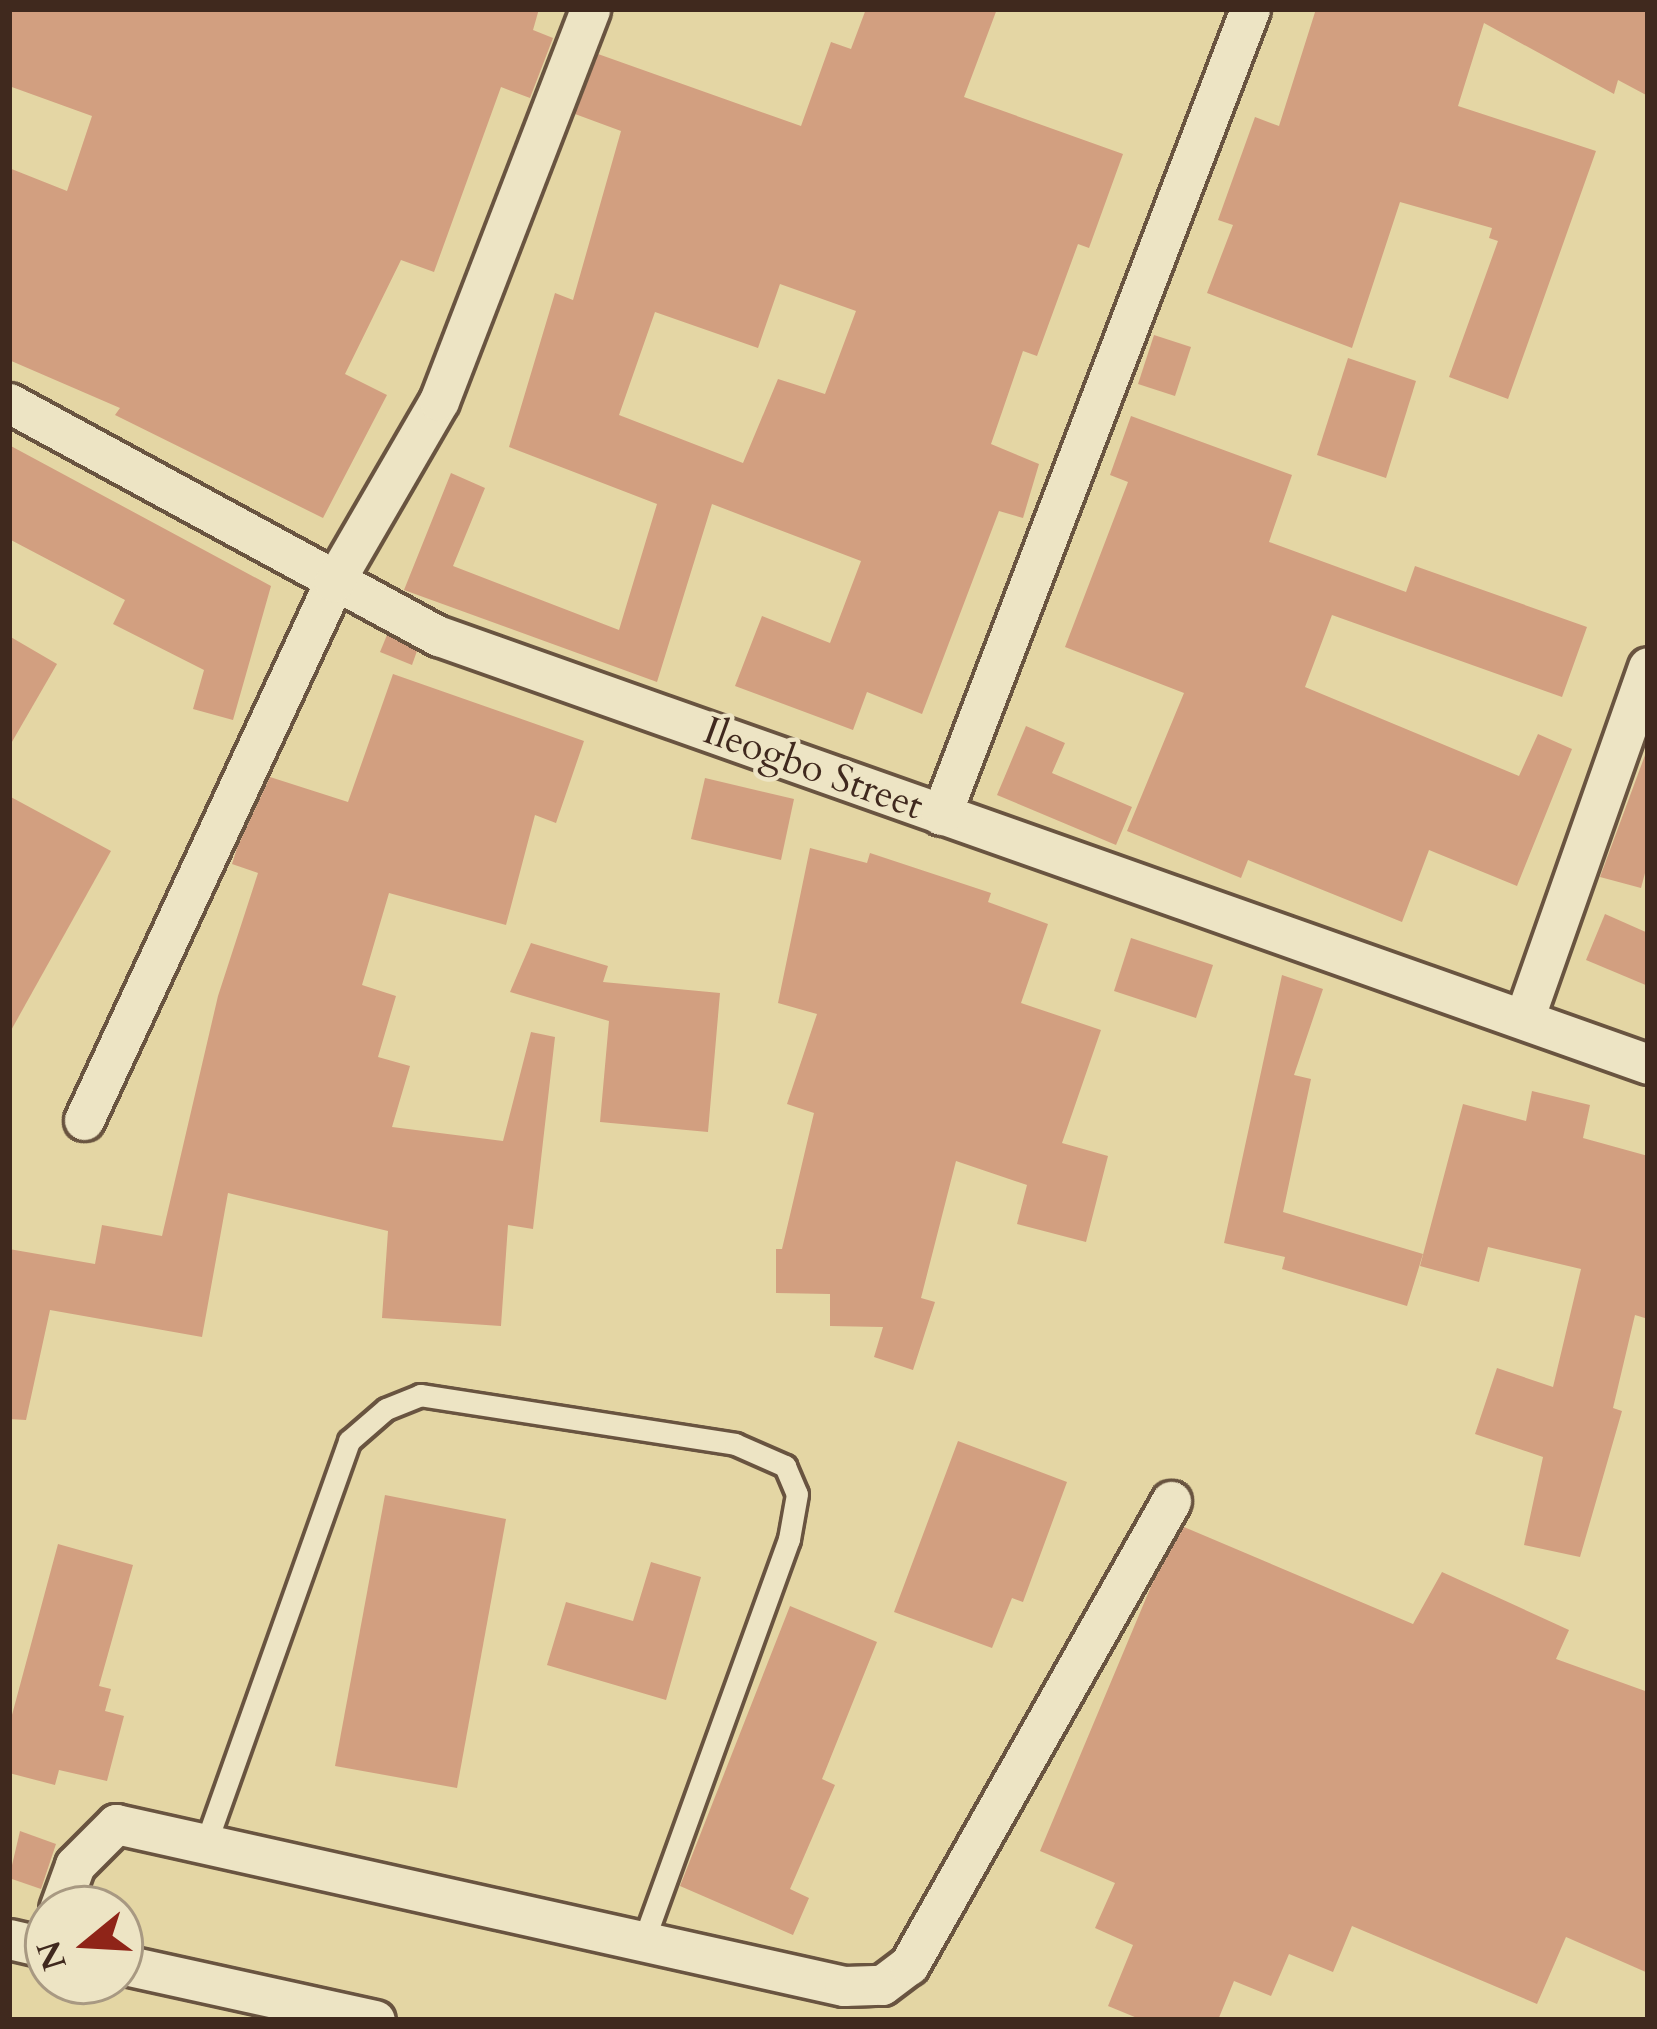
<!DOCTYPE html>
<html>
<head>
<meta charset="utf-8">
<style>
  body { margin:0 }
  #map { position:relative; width:1657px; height:2029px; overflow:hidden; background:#e4d6a4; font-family:Cardo,serif }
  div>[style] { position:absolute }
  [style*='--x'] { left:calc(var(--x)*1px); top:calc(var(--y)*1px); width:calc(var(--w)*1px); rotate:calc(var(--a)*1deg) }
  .building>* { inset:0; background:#d29f80 }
  .roads { filter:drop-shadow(3px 0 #695440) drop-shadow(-3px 0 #695440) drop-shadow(0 3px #695440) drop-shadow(0 -3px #695440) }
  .lane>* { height:21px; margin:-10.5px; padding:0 10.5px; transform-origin:10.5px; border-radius:10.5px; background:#ede4c4 }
  .street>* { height:39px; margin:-19.5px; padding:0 19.5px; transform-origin:19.5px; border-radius:19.5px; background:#ede4c4 }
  span { translate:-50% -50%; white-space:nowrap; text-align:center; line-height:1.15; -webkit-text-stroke:9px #ede4c4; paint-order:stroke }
  .street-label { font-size:39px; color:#40291e }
  .frame { position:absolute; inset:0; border:12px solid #40291e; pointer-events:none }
  .north { position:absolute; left:24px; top:1885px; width:120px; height:120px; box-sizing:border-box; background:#ede4c4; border:3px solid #a89982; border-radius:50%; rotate:252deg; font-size:33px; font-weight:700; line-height:48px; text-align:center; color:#40291e }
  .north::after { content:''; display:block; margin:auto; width:42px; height:54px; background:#8f2418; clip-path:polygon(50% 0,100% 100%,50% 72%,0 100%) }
</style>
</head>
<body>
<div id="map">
  <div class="building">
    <i style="clip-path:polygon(9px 9px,539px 9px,533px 30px,553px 38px,530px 98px,501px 87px,434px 272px,401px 260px,345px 374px,387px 395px,323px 518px,115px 415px,120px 408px,9px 360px,9px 168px,67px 191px,92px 116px,9px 86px)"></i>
    <i style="clip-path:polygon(evenodd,866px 9px,997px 9px,964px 97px,1123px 154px,1089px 248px,1078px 244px,1037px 356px,1023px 351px,991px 444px,1039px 464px,1023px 518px,999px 511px,922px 714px,867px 692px,853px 730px,735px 686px,762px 616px,830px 643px,861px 561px,712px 504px,657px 682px,404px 590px,451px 473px,485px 488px,453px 566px,619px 630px,657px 504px,509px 447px,555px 293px,573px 300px,621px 131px,575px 114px,598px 54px,801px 126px,831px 42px,851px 49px,866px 9px,780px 284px,856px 311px,825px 394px,778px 379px,743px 463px,619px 415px,655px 312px,758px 348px,780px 284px)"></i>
    <i style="clip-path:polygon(1316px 9px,1648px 9px,1648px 96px,1618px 80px,1614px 94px,1484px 23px,1458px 106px,1596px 151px,1508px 399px,1449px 377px,1498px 241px,1489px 238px,1492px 228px,1400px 202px,1352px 348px,1207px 293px,1233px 225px,1218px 220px,1255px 117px,1279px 126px)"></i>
    <i style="clip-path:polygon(1154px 335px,1191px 347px,1175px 396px,1138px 384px)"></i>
    <i style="clip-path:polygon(1348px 358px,1416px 381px,1386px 478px,1317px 455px)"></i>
    <i style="clip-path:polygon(1131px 416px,1292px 475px,1269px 542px,1406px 592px,1415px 566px,1587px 627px,1562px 697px,1332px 615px,1305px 687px,1519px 776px,1538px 734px,1572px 749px,1517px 886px,1429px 850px,1402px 922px,1248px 860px,1241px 878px,1127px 831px,1184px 693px,1065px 647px,1128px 482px,1110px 475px)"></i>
    <i style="clip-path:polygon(9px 445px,271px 586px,233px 720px,193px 709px,204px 670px,113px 624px,125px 600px,9px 539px)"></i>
    <i style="clip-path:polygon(387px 635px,417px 651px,412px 665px,380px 652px)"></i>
    <i style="clip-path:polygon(9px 636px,57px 664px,9px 747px)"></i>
    <i style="clip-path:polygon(393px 674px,584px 741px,556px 823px,535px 815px,506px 925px,389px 893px,362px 985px,396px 996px,378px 1057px,410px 1066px,392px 1127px,503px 1141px,531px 1032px,555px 1037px,533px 1229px,508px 1225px,501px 1326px,382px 1318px,388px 1231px,228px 1193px,202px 1337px,50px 1310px,26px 1420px,9px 1419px,9px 1249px,95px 1264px,102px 1225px,162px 1236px,218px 996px,258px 873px,232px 864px,237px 848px,270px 777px,348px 802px)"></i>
    <i style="clip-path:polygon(1026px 726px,1065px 743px,1052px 773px,1132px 807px,1116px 845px,997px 795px)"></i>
    <i style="clip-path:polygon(1648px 747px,1648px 862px,1641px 888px,1600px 877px)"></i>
    <i style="clip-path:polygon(705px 778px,794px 799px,781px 860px,691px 839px)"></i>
    <i style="clip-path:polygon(9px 796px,111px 851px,9px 1034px)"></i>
    <i style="clip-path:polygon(810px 848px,867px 863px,870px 853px,991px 893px,988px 902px,1048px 924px,1021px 1003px,1101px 1030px,1062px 1143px,1108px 1156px,1086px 1242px,1017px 1224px,1027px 1185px,956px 1161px,921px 1298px,935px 1302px,913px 1370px,874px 1357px,883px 1327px,830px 1326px,830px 1294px,776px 1293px,776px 1249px,782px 1249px,814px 1113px,787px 1104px,817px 1014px,778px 1003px)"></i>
    <i style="clip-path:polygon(1605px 914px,1648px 933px,1648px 986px,1586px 960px)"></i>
    <i style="clip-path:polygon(1131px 938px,1213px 965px,1196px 1018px,1114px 991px)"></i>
    <i style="clip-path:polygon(531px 943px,608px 966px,603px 982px,720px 993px,708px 1132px,600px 1122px,609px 1021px,510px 992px)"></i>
    <i style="clip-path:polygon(1282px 975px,1323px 989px,1294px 1075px,1311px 1079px,1283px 1212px,1423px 1254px,1407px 1306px,1282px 1269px,1285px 1257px,1224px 1243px)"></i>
    <i style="clip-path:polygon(1532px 1091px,1590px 1105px,1583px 1138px,1648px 1156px,1648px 1319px,1635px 1315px,1613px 1408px,1622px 1411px,1580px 1557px,1524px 1545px,1543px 1457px,1475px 1434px,1497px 1368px,1553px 1387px,1581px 1269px,1488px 1247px,1479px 1282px,1420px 1266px,1463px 1104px,1526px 1121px)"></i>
    <i style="clip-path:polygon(958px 1441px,1067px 1482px,1023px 1602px,1012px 1598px,992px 1648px,894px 1612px)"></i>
    <i style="clip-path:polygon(385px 1495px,506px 1519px,457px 1788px,335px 1766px)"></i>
    <i style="clip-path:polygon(1184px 1527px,1413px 1624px,1442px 1572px,1569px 1630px,1556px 1659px,1648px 1692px,1648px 1973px,1566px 1937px,1537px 2004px,1352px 1926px,1333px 1972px,1289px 1954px,1271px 1996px,1234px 1981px,1218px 2020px,1142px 2020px,1108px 2006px,1133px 1945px,1095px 1928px,1115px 1883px,1040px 1851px,1152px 1584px)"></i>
    <i style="clip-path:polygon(58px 1544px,133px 1565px,99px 1686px,111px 1689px,105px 1711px,124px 1716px,107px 1781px,59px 1770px,55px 1785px,9px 1773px,9px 1726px)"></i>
    <i style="clip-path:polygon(651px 1562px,701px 1577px,666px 1700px,547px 1665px,566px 1602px,633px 1621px)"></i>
    <i style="clip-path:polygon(790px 1606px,877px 1642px,822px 1779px,835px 1785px,790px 1889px,809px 1898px,793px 1935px,680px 1886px)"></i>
    <i style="clip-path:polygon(20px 1831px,56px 1844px,41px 1889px,9px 1878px)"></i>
  </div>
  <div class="roads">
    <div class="lane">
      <i style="--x:207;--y:1840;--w:424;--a:-70.4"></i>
      <i style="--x:349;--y:1441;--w:49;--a:-40.9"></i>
      <i style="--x:386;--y:1409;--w:37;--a:-22"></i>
      <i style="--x:420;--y:1395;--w:319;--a:8.8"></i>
      <i style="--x:735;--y:1444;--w:55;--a:23.7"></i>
      <i style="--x:785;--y:1466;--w:30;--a:67"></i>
      <i style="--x:797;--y:1494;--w:46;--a:100.1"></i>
      <i style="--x:789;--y:1539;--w:426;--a:109.9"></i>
    </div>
    <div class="street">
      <i style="--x:9;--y:403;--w:489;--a:28.5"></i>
      <i style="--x:439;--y:636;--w:1283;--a:19.49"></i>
      <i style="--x:941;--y:815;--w:863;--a:-69.02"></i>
      <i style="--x:1524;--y:1019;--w:373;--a:-70.6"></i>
      <i style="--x:84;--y:1120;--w:593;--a:-65.08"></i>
      <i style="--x:334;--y:582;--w:209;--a:-59.9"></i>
      <i style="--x:439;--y:401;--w:420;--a:-68.9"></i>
      <i style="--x:59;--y:1909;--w:47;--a:-70"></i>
      <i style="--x:75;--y:1865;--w:58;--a:-45"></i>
      <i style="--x:116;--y:1824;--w:746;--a:12.55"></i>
      <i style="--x:844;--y:1986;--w:38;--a:-2"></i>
      <i style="--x:882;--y:1985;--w:34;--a:-37"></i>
      <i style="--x:909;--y:1965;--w:533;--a:-60.55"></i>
      <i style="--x:9;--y:1939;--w:40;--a:13"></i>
      <i style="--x:120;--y:1964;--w:261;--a:12.4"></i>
    </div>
  </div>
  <div class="street-label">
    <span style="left:813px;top:769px;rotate:20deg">Ileogbo Street</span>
  </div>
  <div class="frame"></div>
  <div class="north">N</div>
</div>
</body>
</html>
